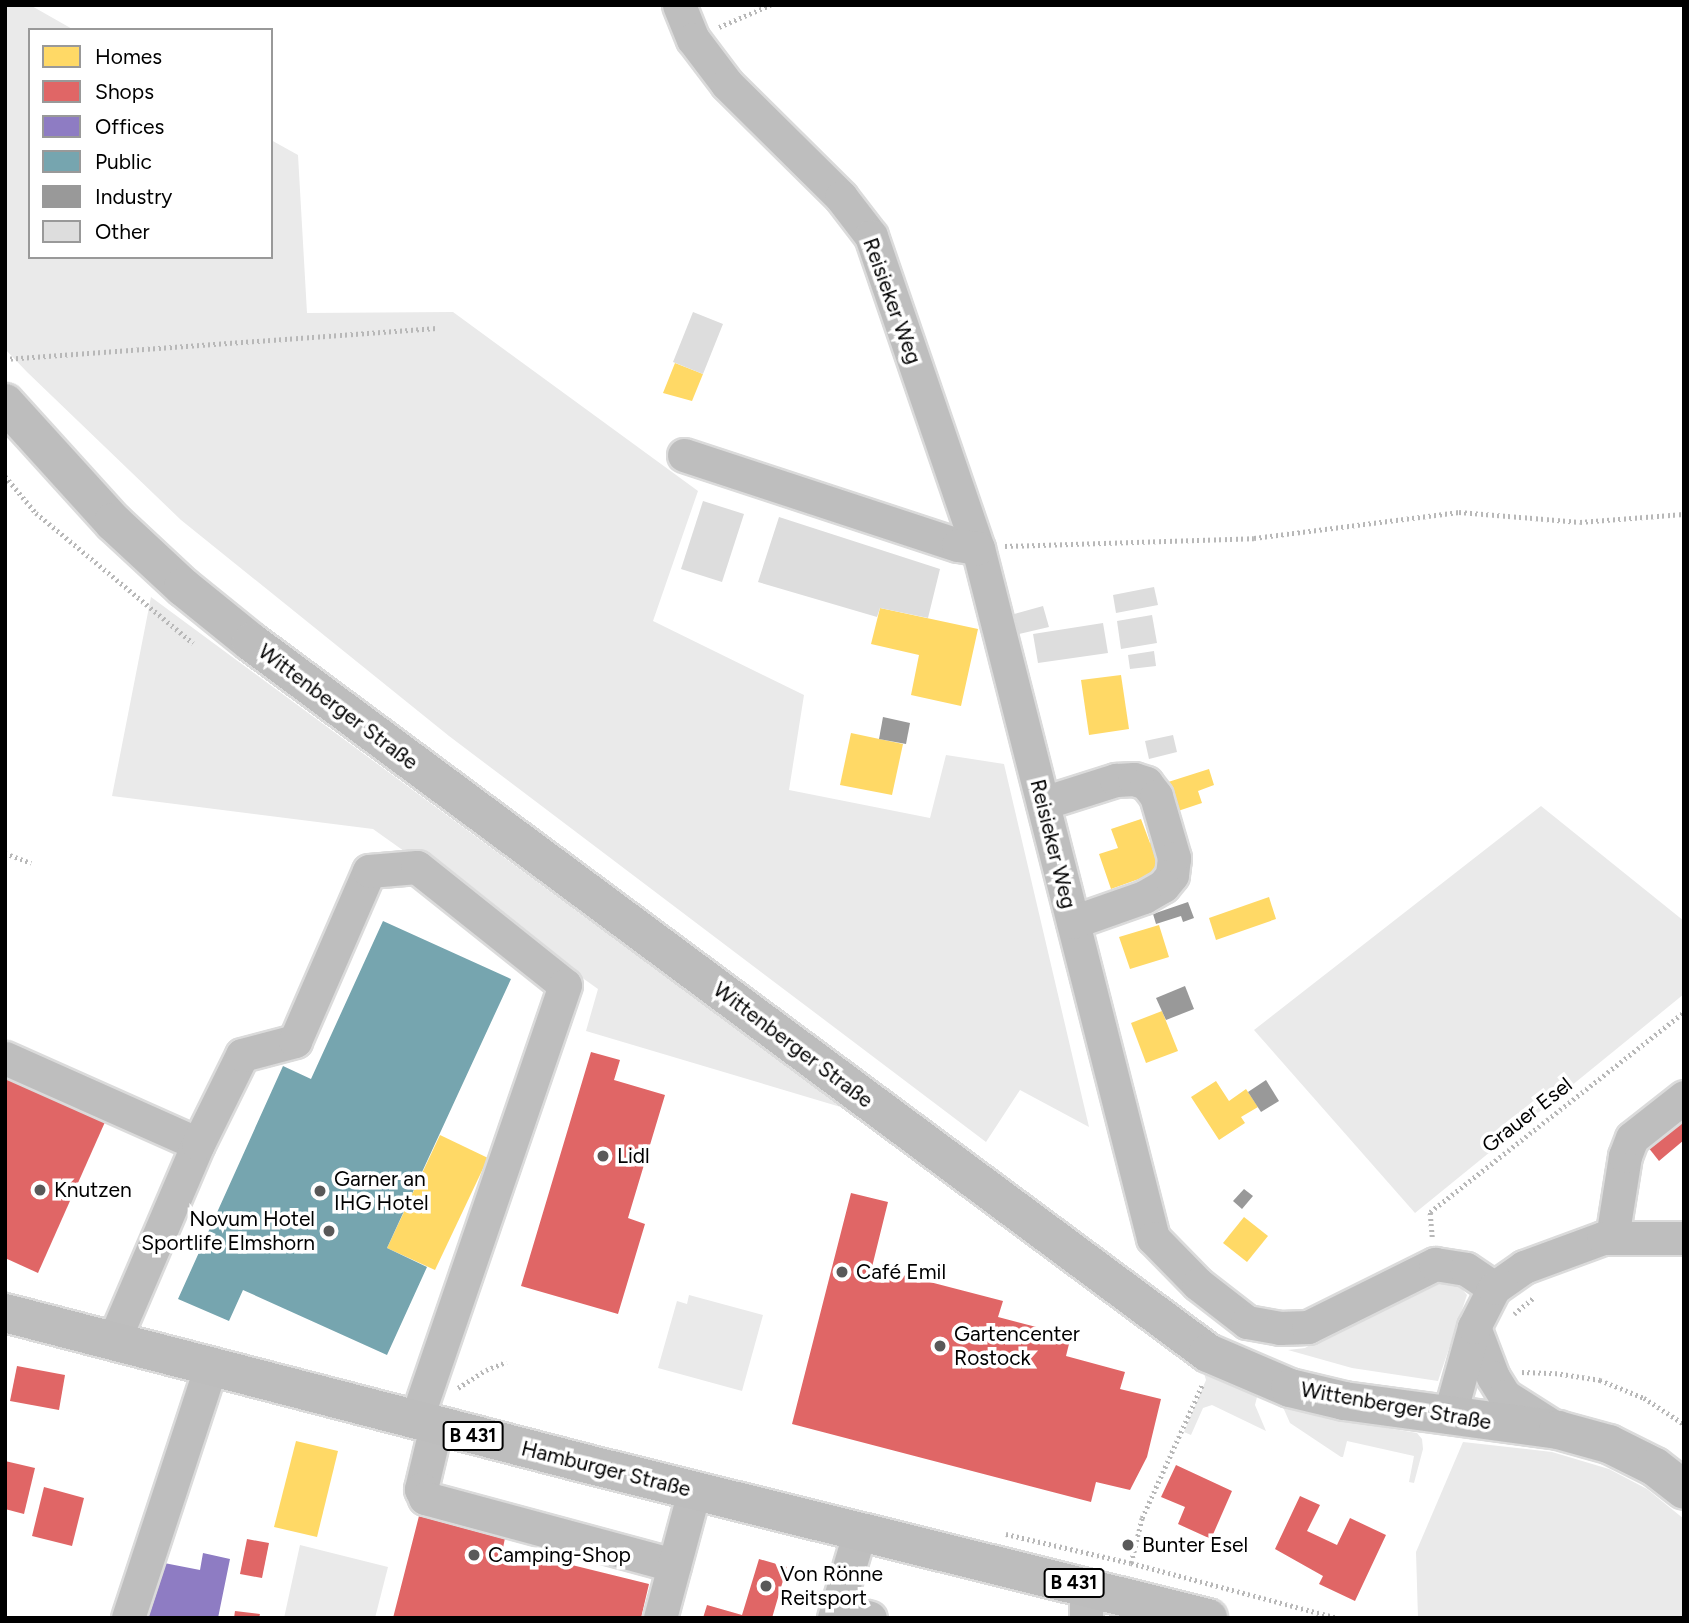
<!DOCTYPE html>
<html>
<head>
<meta charset="utf-8">
<style>
  body { margin:0 }
  #map { position:relative; width:1689px; height:1623px; overflow:hidden; background:#fff; font-family:Figtree,sans-serif }
  div>[style] { position:absolute }
  [style*='--x'] { left:calc(var(--x)*1px); top:calc(var(--y)*1px); width:calc(var(--w)*1px); rotate:calc(var(--a)*1deg) }
  .green>* { inset:0; background:#eaeaea }
  .homes>* { inset:0; background:#ffd966 }
  .shops>* { inset:0; background:#e06666 }
  .offices>* { inset:0; background:#8e7cc3 }
  .public>* { inset:0; background:#76a5af }
  .industry>* { inset:0; background:#999 }
  .building>* { inset:0; background:#ddd }
  .path>* { height:4.5px; margin-top:-2.25px; transform-origin:0; background:repeating-linear-gradient(90deg,#b8b8b8 0 2px,transparent 0 5.5px) }
  .roads { filter:drop-shadow(2px 0 #dbdbdb) drop-shadow(-2px 0 #dbdbdb) drop-shadow(0 2px #dbdbdb) drop-shadow(0 -2px #dbdbdb) }
  .minor>* { height:33px; margin:-16.5px; padding:0 16.5px; transform-origin:16.5px; border-radius:16.5px; background:#bebebe }
  .major>* { height:38px; margin:-19px; padding:0 19px; transform-origin:19px; border-radius:19px; background:#bdbdbd }
  .dots>* { width:19px; height:19px; translate:-50% -50%; box-sizing:border-box; border:4px solid #fff; border-radius:50% }
  span { translate:-50% -50%; white-space:nowrap; text-align:center; line-height:1.15; -webkit-text-stroke:7px #fff; paint-order:stroke }
  .shield-label span { padding:2px 5px; background:#fff; border:2px solid; border-radius:5px; -webkit-text-stroke-width:0 }
  .shield-label { font-size:19px; color:#000; font-weight:700 }
  .street-label { font-size:21px; color:#000 }
  .poi-label { font-size:21px; color:#000 }
  .left { translate:0 -50%; text-align:left }
  .right { translate:-100% -50%; text-align:right }
  .frame { position:absolute; inset:0; border:7px solid #000; pointer-events:none }
  .legend { position:absolute; left:28px; top:28px; width:245px; height:231px; box-sizing:border-box; background:#fff; border:2px solid #999; margin:0; padding:9px 12px; list-style:none; font-size:21px; color:#000 }
  .legend li { display:flex; align-items:center; gap:14px; height:35px }
  .legend b { width:35px; border:2px solid #999 }
</style>
</head>
<body>
<div id="map">
  <div class="green">
    <i style="clip-path:polygon(5px 5px,30px 5px,74px 30px,30px 30px,30px 257px,271px 257px,271px 140px,298px 155px,307px 313px,453px 312px,698px 491px,653px 621px,804px 695px,789px 790px,930px 818px,946px 755px,1004px 764px,1089px 1127px,1020px 1090px,986px 1142px,449px 736px,181px 520px,27px 372px,5px 349px)"></i>
    <i style="clip-path:polygon(151px 597px,844px 1108px,586px 1031px,598px 989px,373px 829px,112px 796px)"></i>
    <i style="clip-path:polygon(1541px 806px,1684px 921px,1684px 994px,1415px 1213px,1254px 1030px)"></i>
    <i style="clip-path:polygon(1424px 1277px,1455px 1281px,1467px 1295px,1438px 1381px,1352px 1368px,1288px 1350px,1305px 1348px)"></i>
    <i style="clip-path:polygon(689px 1295px,763px 1315px,742px 1391px,658px 1368px,677px 1301px,687px 1304px)"></i>
    <i style="clip-path:polygon(1203px 1370px,1258px 1393px,1255px 1405px,1266px 1431px,1212px 1405px,1203px 1408px,1191px 1435px,1184px 1432px,1206px 1380px)"></i>
    <i style="clip-path:polygon(1285px 1404px,1320px 1417px,1417px 1433px,1422px 1439px,1423px 1449px,1414px 1483px,1409px 1482px,1414px 1456px,1347px 1441px,1343px 1457px,1341px 1457px,1290px 1423px,1282px 1405px)"></i>
    <i style="clip-path:polygon(1463px 1442px,1552px 1452px,1609px 1469px,1647px 1489px,1684px 1519px,1684px 1618px,1418px 1618px,1416px 1552px)"></i>
    <i style="clip-path:polygon(300px 1545px,388px 1567px,375px 1618px,284px 1618px)"></i>
  </div>
  <div class="homes">
    <i style="clip-path:polygon(675px 363px,703px 374px,692px 401px,663px 393px)"></i>
    <i style="clip-path:polygon(880px 608px,978px 629px,961px 706px,911px 695px,919px 655px,871px 644px)"></i>
    <i style="clip-path:polygon(1121px 675px,1129px 729px,1089px 735px,1081px 680px)"></i>
    <i style="clip-path:polygon(851px 733px,903px 744px,892px 795px,840px 785px)"></i>
    <i style="clip-path:polygon(1209px 769px,1214px 785px,1198px 791px,1202px 803px,1175px 812px,1165px 783px)"></i>
    <i style="clip-path:polygon(1141px 819px,1150px 843px,1154px 841px,1164px 870px,1111px 889px,1099px 854px,1118px 848px,1111px 829px)"></i>
    <i style="clip-path:polygon(1269px 897px,1276px 919px,1216px 940px,1209px 918px)"></i>
    <i style="clip-path:polygon(1159px 925px,1169px 957px,1130px 969px,1119px 937px)"></i>
    <i style="clip-path:polygon(1162px 1011px,1178px 1051px,1146px 1063px,1131px 1023px)"></i>
    <i style="clip-path:polygon(1216px 1081px,1229px 1101px,1246px 1089px,1258px 1107px,1241px 1117px,1245px 1123px,1219px 1140px,1191px 1097px)"></i>
    <i style="clip-path:polygon(440px 1135px,488px 1158px,435px 1270px,387px 1248px)"></i>
    <i style="clip-path:polygon(1244px 1217px,1268px 1236px,1247px 1262px,1223px 1243px)"></i>
    <i style="clip-path:polygon(296px 1441px,338px 1451px,317px 1537px,274px 1527px)"></i>
  </div>
  <div class="shops">
    <i style="clip-path:polygon(591px 1052px,620px 1060px,614px 1080px,665px 1095px,628px 1218px,645px 1224px,618px 1314px,521px 1286px)"></i>
    <i style="clip-path:polygon(5px 1077px,105px 1122px,38px 1273px,5px 1258px)"></i>
    <i style="clip-path:polygon(1684px 1110px,1684px 1140px,1659px 1161px,1644px 1142px)"></i>
    <i style="clip-path:polygon(851px 1193px,888px 1202px,872px 1267px,1003px 1301px,998px 1317px,1071px 1336px,1066px 1356px,1125px 1372px,1120px 1389px,1161px 1399px,1147px 1457px,1130px 1490px,1096px 1482px,1091px 1502px,792px 1424px)"></i>
    <i style="clip-path:polygon(17px 1366px,65px 1375px,59px 1410px,10px 1401px)"></i>
    <i style="clip-path:polygon(5px 1461px,35px 1468px,24px 1514px,5px 1509px)"></i>
    <i style="clip-path:polygon(1176px 1465px,1232px 1491px,1211px 1539px,1178px 1524px,1185px 1507px,1161px 1497px)"></i>
    <i style="clip-path:polygon(44px 1487px,84px 1498px,72px 1546px,32px 1536px)"></i>
    <i style="clip-path:polygon(1300px 1496px,1320px 1505px,1307px 1531px,1337px 1545px,1350px 1518px,1386px 1535px,1355px 1601px,1319px 1584px,1323px 1576px,1275px 1549px)"></i>
    <i style="clip-path:polygon(420px 1512px,506px 1533px,503px 1548px,649px 1584px,641px 1618px,393px 1618px)"></i>
    <i style="clip-path:polygon(247px 1539px,269px 1543px,262px 1578px,240px 1574px)"></i>
    <i style="clip-path:polygon(759px 1559px,787px 1567px,772px 1618px,703px 1618px,707px 1605px,742px 1615px)"></i>
    <i style="clip-path:polygon(235px 1611px,260px 1614px,259px 1618px,234px 1618px)"></i>
  </div>
  <div class="offices">
    <i style="clip-path:polygon(203px 1553px,230px 1559px,218px 1618px,147px 1618px,159px 1562px,200px 1570px)"></i>
  </div>
  <div class="public">
    <i style="clip-path:polygon(383px 921px,511px 979px,387px 1248px,427px 1267px,387px 1355px,243px 1290px,229px 1321px,178px 1299px,283px 1066px,311px 1079px)"></i>
  </div>
  <div class="industry">
    <i style="clip-path:polygon(883px 717px,910px 723px,906px 744px,879px 739px)"></i>
    <i style="clip-path:polygon(1188px 902px,1194px 918px,1183px 922px,1181px 916px,1156px 924px,1153px 914px)"></i>
    <i style="clip-path:polygon(1185px 986px,1194px 1009px,1166px 1020px,1156px 998px)"></i>
    <i style="clip-path:polygon(1266px 1080px,1279px 1101px,1261px 1112px,1248px 1092px)"></i>
    <i style="clip-path:polygon(1244px 1189px,1253px 1196px,1242px 1209px,1233px 1201px)"></i>
  </div>
  <div class="building">
    <i style="clip-path:polygon(693px 312px,723px 324px,703px 374px,673px 362px)"></i>
    <i style="clip-path:polygon(703px 501px,744px 514px,722px 582px,681px 569px)"></i>
    <i style="clip-path:polygon(779px 517px,940px 569px,928px 618px,880px 608px,877px 617px,758px 582px)"></i>
    <i style="clip-path:polygon(1154px 587px,1158px 605px,1116px 613px,1113px 595px)"></i>
    <i style="clip-path:polygon(1043px 606px,1049px 627px,1019px 634px,1014px 614px)"></i>
    <i style="clip-path:polygon(1152px 615px,1157px 643px,1121px 649px,1117px 621px)"></i>
    <i style="clip-path:polygon(1103px 623px,1108px 653px,1038px 663px,1033px 634px)"></i>
    <i style="clip-path:polygon(1154px 651px,1156px 666px,1130px 669px,1128px 655px)"></i>
    <i style="clip-path:polygon(1173px 735px,1177px 752px,1149px 759px,1145px 741px)"></i>
  </div>
  <div class="path">
    <i style="--x:719;--y:27;--w:56;--a:-23.3"></i>
    <i style="--x:5;--y:359;--w:433;--a:-4.1"></i>
    <i style="--x:5;--y:476;--w:48;--a:50"></i>
    <i style="--x:36;--y:513;--w:204;--a:39.6"></i>
    <i style="--x:1005;--y:546;--w:249;--a:-1.8"></i>
    <i style="--x:1254;--y:538;--w:207;--a:-7.2"></i>
    <i style="--x:1459;--y:512;--w:121;--a:4.7"></i>
    <i style="--x:1580;--y:522;--w:104;--a:-4.4"></i>
    <i style="--x:5;--y:853;--w:28;--a:21"></i>
    <i style="--x:1432;--y:1237;--w:25;--a:-95"></i>
    <i style="--x:1430;--y:1212;--w:323;--a:-38.2"></i>
    <i style="--x:1514;--y:1314;--w:26;--a:-40"></i>
    <i style="--x:1522;--y:1372;--w:33;--a:2"></i>
    <i style="--x:1555;--y:1373;--w:46;--a:8.8"></i>
    <i style="--x:1600;--y:1380;--w:48;--a:22.2"></i>
    <i style="--x:1644;--y:1398;--w:48;--a:33"></i>
    <i style="--x:458;--y:1388;--w:33;--a:-33"></i>
    <i style="--x:486;--y:1370;--w:22;--a:-22"></i>
    <i style="--x:1006;--y:1534;--w:128;--a:13.1"></i>
    <i style="--x:1131;--y:1563;--w:213;--a:14.9"></i>
    <i style="--x:1131;--y:1563;--w:46;--a:-76.3"></i>
    <i style="--x:1142;--y:1518;--w:148;--a:-65.7"></i>
  </div>
  <div class="roads">
    <div class="minor">
      <i style="--x:679;--y:5;--w:37;--a:68"></i>
      <i style="--x:693;--y:39;--w:56;--a:52.9"></i>
      <i style="--x:727;--y:84;--w:161;--a:44.7"></i>
      <i style="--x:841;--y:197;--w:49;--a:52.4"></i>
      <i style="--x:871;--y:236;--w:330;--a:71.1"></i>
      <i style="--x:978;--y:548;--w:712;--a:75.77"></i>
      <i style="--x:1153;--y:1238;--w:64;--a:45.6"></i>
      <i style="--x:1198;--y:1284;--w:62;--a:37.8"></i>
      <i style="--x:1247;--y:1322;--w:34;--a:10"></i>
      <i style="--x:1280;--y:1328;--w:28;--a:-2"></i>
      <i style="--x:1308;--y:1327;--w:142;--a:-26.4"></i>
      <i style="--x:1435;--y:1264;--w:31;--a:9"></i>
      <i style="--x:1466;--y:1269;--w:34;--a:34"></i>
      <i style="--x:684;--y:455;--w:288;--a:18.2"></i>
      <i style="--x:958;--y:545;--w:20;--a:9"></i>
      <i style="--x:1043;--y:803;--w:77;--a:-17.5"></i>
      <i style="--x:1116;--y:780;--w:18;--a:-3"></i>
      <i style="--x:1134;--y:779;--w:13;--a:18"></i>
      <i style="--x:1146;--y:783;--w:16;--a:52"></i>
      <i style="--x:1156;--y:796;--w:65;--a:73.8"></i>
      <i style="--x:1174;--y:858;--w:17;--a:97"></i>
      <i style="--x:1172;--y:875;--w:14;--a:129"></i>
      <i style="--x:1163;--y:886;--w:22;--a:150"></i>
      <i style="--x:1144;--y:897;--w:75;--a:160.6"></i>
      <i style="--x:5;--y:1058;--w:211;--a:24"></i>
      <i style="--x:1612;--y:1238;--w:83;--a:-81"></i>
      <i style="--x:1625;--y:1156;--w:19;--a:-69"></i>
      <i style="--x:1632;--y:1138;--w:66;--a:-38.3"></i>
      <i style="--x:1474;--y:1327;--w:53;--a:69.2"></i>
      <i style="--x:1493;--y:1377;--w:22;--a:58"></i>
      <i style="--x:1505;--y:1396;--w:62;--a:32.4"></i>
      <i style="--x:113;--y:1342;--w:215;--a:-66.8"></i>
      <i style="--x:198;--y:1144;--w:99;--a:-63.7"></i>
      <i style="--x:242;--y:1055;--w:55;--a:-14.8"></i>
      <i style="--x:295;--y:1041;--w:185;--a:-66.5"></i>
      <i style="--x:369;--y:871;--w:48;--a:-4.8"></i>
      <i style="--x:417;--y:867;--w:189;--a:38.6"></i>
      <i style="--x:565;--y:985;--w:461;--a:108.9"></i>
      <i style="--x:1449;--y:1417;--w:93;--a:-74.5"></i>
      <i style="--x:1474;--y:1327;--w:44;--a:-62.9"></i>
      <i style="--x:1494;--y:1288;--w:37;--a:-35"></i>
      <i style="--x:1524;--y:1267;--w:84;--a:-20.2"></i>
      <i style="--x:1603;--y:1238;--w:81;--a:0"></i>
      <i style="--x:436;--y:1426;--w:65;--a:103.4"></i>
      <i style="--x:421;--y:1489;--w:10;--a:66"></i>
      <i style="--x:425;--y:1498;--w:258;--a:15.1"></i>
      <i style="--x:837;--y:1609;--w:34;--a:15"></i>
      <i style="--x:128;--y:1618;--w:263;--a:-71.8"></i>
      <i style="--x:660;--y:1618;--w:131;--a:-75"></i>
      <i style="--x:834;--y:1618;--w:91;--a:-73.4"></i>
      <i style="--x:1086;--y:1618;--w:32;--a:-90"></i>
    </div>
    <div class="major">
      <i style="--x:5;--y:403;--w:161;--a:47.8"></i>
      <i style="--x:113;--y:522;--w:96;--a:42.9"></i>
      <i style="--x:183;--y:587;--w:87;--a:39"></i>
      <i style="--x:251;--y:642;--w:1192;--a:36.61"></i>
      <i style="--x:1208;--y:1353;--w:89;--a:23.1"></i>
      <i style="--x:1290;--y:1388;--w:56;--a:13.5"></i>
      <i style="--x:1344;--y:1401;--w:216;--a:7.7"></i>
      <i style="--x:1558;--y:1430;--w:53;--a:15.4"></i>
      <i style="--x:1609;--y:1444;--w:51;--a:26.6"></i>
      <i style="--x:1655;--y:1467;--w:37;--a:38"></i>
      <i style="--x:5;--y:1313;--w:601;--a:14.54"></i>
      <i style="--x:587;--y:1464;--w:640;--a:13.93"></i>
    </div>
  </div>
  <div class="dots">
    <i style="left:603px;top:1156px;background:#595959"></i>
    <i style="left:40px;top:1190px;background:#595959"></i>
    <i style="left:320px;top:1191px;background:#595959"></i>
    <i style="left:329px;top:1231px;background:#595959"></i>
    <i style="left:842px;top:1272px;background:#595959"></i>
    <i style="left:940px;top:1346px;background:#595959"></i>
    <i style="left:1128px;top:1545px;background:#595959"></i>
    <i style="left:474px;top:1555px;background:#595959"></i>
    <i style="left:766px;top:1586px;background:#595959"></i>
  </div>
  <div class="shield-label">
    <span style="left:473px;top:1436px">B 431</span>
    <span style="left:1074px;top:1583px">B 431</span>
  </div>
  <div class="street-label">
    <span style="left:892px;top:301px;rotate:70deg">Reisieker Weg</span>
    <span style="left:338px;top:707px;rotate:37deg">Wittenberger Straße</span>
    <span style="left:1053px;top:844px;rotate:76deg">Reisieker Weg</span>
    <span style="left:793px;top:1045px;rotate:37deg">Wittenberger Straße</span>
    <span style="left:1527px;top:1115px;rotate:-38deg">Grauer Esel</span>
    <span style="left:1396px;top:1406px;rotate:10deg">Wittenberger Straße</span>
    <span style="left:606px;top:1469px;rotate:14deg">Hamburger Straße</span>
  </div>
  <div class="poi-label">
    <span class="left" style="left:617px;top:1156px">Lidl</span>
    <span class="left" style="left:334px;top:1191px">Garner an<br>IHG Hotel</span>
    <span class="left" style="left:54px;top:1190px">Knutzen</span>
    <span class="right" style="left:315px;top:1231px">Novum Hotel<br>Sportlife Elmshorn</span>
    <span class="left" style="left:856px;top:1272px">Café Emil</span>
    <span class="left" style="left:954px;top:1346px">Gartencenter<br>Rostock</span>
    <span class="left" style="left:1142px;top:1545px">Bunter Esel</span>
    <span class="left" style="left:488px;top:1555px">Camping-Shop</span>
    <span class="left" style="left:780px;top:1586px">Von Rönne<br>Reitsport</span>
  </div>
  <div class="frame"></div>
  <ul class="legend">
  <li><b style="height:19px;background:#ffd966"></b>Homes</li>
  <li><b style="height:19px;background:#e06666"></b>Shops</li>
  <li><b style="height:19px;background:#8e7cc3"></b>Offices</li>
  <li><b style="height:19px;background:#76a5af"></b>Public</li>
  <li><b style="height:19px;background:#999"></b>Industry</li>
  <li><b style="height:19px;background:#ddd"></b>Other</li>
  </ul>
</div>
</body>
</html>
